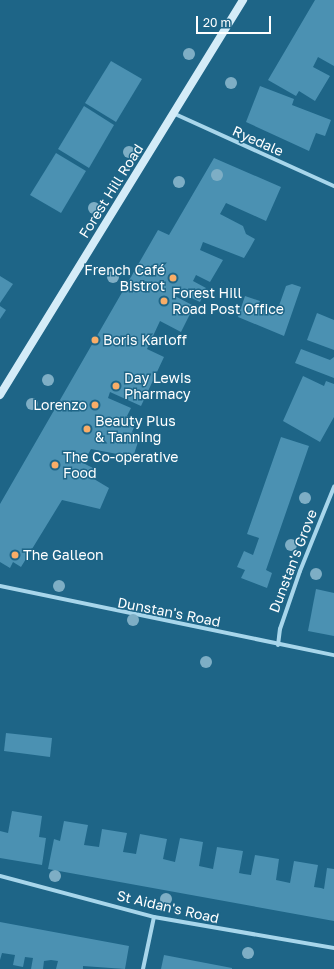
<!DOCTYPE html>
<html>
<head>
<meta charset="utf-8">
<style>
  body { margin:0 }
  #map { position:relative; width:334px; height:969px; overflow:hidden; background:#1e6587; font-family:"Golos Text",sans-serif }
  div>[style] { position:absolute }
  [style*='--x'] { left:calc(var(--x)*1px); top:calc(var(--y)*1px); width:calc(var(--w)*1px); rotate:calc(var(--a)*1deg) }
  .building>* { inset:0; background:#4b91b2 }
  .street>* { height:4px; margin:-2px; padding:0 2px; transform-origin:2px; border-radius:2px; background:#a8d6eb }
  .secondary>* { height:8px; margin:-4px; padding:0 4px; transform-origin:4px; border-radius:4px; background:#d4ecf8 }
  .trees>* { width:12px; height:12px; margin:-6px; border-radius:50%; background:#7eaec5 }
  .dots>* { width:11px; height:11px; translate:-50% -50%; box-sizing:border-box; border:2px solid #1e6587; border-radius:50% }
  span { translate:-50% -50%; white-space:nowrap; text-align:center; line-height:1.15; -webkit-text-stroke:3px #1e6587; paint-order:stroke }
  .street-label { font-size:14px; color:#fff }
  .poi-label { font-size:14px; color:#fff }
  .right { translate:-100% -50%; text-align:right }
  .left { translate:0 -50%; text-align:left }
  .scale { position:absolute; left:196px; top:16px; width:75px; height:18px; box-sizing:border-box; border:2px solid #fff; border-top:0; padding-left:5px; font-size:12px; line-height:14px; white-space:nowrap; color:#fff; -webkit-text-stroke:3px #1e6587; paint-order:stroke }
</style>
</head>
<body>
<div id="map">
  <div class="building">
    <i style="clip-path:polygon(315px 0,334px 0,334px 66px,318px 57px,313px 67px,330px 76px,315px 101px,299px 91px,296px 96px,268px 80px)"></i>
    <i style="clip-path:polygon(111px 61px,142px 79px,116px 122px,85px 103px)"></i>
    <i style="clip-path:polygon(260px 86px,294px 99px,292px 105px,331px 120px,325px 136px,316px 133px,309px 151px,246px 122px)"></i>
    <i style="clip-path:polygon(84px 106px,114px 125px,89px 168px,58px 149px)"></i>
    <i style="clip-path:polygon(56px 153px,86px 171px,61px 213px,30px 195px)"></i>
    <i style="clip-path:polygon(214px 158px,281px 187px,266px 221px,226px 203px,220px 214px,243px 226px,246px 234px,255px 239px,250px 248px,244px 258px,203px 242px,200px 250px,223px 260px,210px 282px,196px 275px,193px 281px,206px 288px,200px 302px,175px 290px,173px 295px,194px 306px,181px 332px,160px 321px,147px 349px,164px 357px,141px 406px,110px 392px,108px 398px,131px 408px,127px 416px,137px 420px,132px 432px,140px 436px,133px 457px,91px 449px,83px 463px,93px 468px,89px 476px,109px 488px,100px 509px,62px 500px,21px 567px,13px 562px,10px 568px,0 562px,0 504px,158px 230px,169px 235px)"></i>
    <i style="clip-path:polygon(0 276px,13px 284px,0 303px)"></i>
    <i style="clip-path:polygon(292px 284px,301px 287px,284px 336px,238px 317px,245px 296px,260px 301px,258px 307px,276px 314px,286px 286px)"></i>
    <i style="clip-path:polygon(0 306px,6px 310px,0 319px)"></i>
    <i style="clip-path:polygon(317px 313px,334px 320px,334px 350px,307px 340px)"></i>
    <i style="clip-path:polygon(301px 349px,330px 360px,334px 357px,334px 378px,295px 363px)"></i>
    <i style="clip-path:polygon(303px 376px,324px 386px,326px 381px,334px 384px,334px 417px,320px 442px,283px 421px)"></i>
    <i style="clip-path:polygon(281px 437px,309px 446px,266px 570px,272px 573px,267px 588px,241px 578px,245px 570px,237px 567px,244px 551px,253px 555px,259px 538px,247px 534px)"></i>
    <i style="clip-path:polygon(316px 589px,334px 593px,334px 636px,308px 631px)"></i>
    <i style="clip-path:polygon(6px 733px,52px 738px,50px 757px,4px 751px)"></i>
    <i style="clip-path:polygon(12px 811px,42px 816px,39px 837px,46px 838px,42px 865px,0 858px,0 831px,8px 833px)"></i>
    <i style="clip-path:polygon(64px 821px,88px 825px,84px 845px,99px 847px,102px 829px,127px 833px,123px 852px,130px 853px,136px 854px,140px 834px,167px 839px,163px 859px,175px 862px,180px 838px,203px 842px,199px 866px,213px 869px,217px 847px,243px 851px,239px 873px,244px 874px,251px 875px,255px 855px,279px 859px,276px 880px,290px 883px,294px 861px,318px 865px,314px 887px,321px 888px,324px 889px,327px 868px,334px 869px,334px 921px,48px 869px,54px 839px,60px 841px)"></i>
    <i style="clip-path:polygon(0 922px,129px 946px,125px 969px,83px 966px,83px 969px,56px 969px,58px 961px,51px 960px,44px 961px,43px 969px,31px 969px,33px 958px,25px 957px,23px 967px,13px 965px,15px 955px,2px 953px,0 960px)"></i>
    <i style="clip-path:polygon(164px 955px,232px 968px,232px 969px,161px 969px)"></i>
  </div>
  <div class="street">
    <i style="--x:175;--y:114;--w:175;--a:24.4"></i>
    <i style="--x:0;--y:586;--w:341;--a:11.7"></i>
    <i style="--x:278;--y:645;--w:16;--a:-83"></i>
    <i style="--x:280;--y:629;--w:61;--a:-71"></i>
    <i style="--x:300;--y:571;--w:91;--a:-68"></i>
    <i style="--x:0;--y:876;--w:159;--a:14.9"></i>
    <i style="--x:154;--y:917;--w:183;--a:9.8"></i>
    <i style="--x:143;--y:969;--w:53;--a:-78.1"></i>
  </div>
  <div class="secondary">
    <i style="--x:0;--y:395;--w:464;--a:-58.4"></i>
  </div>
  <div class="trees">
    <i style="left:189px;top:54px"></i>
    <i style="left:231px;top:83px"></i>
    <i style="left:129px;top:152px"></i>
    <i style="left:217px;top:175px"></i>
    <i style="left:179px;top:182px"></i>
    <i style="left:94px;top:208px"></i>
    <i style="left:113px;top:277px"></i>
    <i style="left:48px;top:380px"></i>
    <i style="left:32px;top:404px"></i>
    <i style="left:305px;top:498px"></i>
    <i style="left:291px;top:545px"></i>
    <i style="left:316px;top:574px"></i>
    <i style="left:59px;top:586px"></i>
    <i style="left:133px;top:620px"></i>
    <i style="left:206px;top:662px"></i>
    <i style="left:55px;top:876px"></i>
    <i style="left:166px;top:899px"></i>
    <i style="left:248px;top:953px"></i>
  </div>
  <div class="dots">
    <i style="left:173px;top:278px;background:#f9ad67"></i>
    <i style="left:164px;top:301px;background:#f9ad67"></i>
    <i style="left:95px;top:340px;background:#f9ad67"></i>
    <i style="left:116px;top:386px;background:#f9ad67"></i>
    <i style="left:95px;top:405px;background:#f9ad67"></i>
    <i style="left:87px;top:429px;background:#f9ad67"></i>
    <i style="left:55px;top:465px;background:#f9ad67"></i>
    <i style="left:15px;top:555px;background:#f9ad67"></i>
  </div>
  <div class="street-label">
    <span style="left:258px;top:141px;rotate:24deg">Ryedale</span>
    <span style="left:111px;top:191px;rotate:-58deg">Forest Hill Road</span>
    <span style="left:293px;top:561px;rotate:-69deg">Dunstan's Grove</span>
    <span style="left:169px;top:612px;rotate:11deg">Dunstan's Road</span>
    <span style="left:168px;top:907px;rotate:13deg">St Aidan's Road</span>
  </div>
  <div class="poi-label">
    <span class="right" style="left:165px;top:278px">French Café<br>Bistrot</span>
    <span class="left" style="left:172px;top:301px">Forest Hill<br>Road Post Office</span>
    <span class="left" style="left:103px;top:340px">Boris Karloff</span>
    <span class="left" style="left:124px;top:386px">Day Lewis<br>Pharmacy</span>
    <span class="right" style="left:87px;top:405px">Lorenzo</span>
    <span class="left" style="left:95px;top:429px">Beauty Plus<br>&amp; Tanning</span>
    <span class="left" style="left:63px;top:465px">The Co-operative<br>Food</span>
    <span class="left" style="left:23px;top:555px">The Galleon</span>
  </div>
  <div class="scale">20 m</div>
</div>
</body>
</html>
